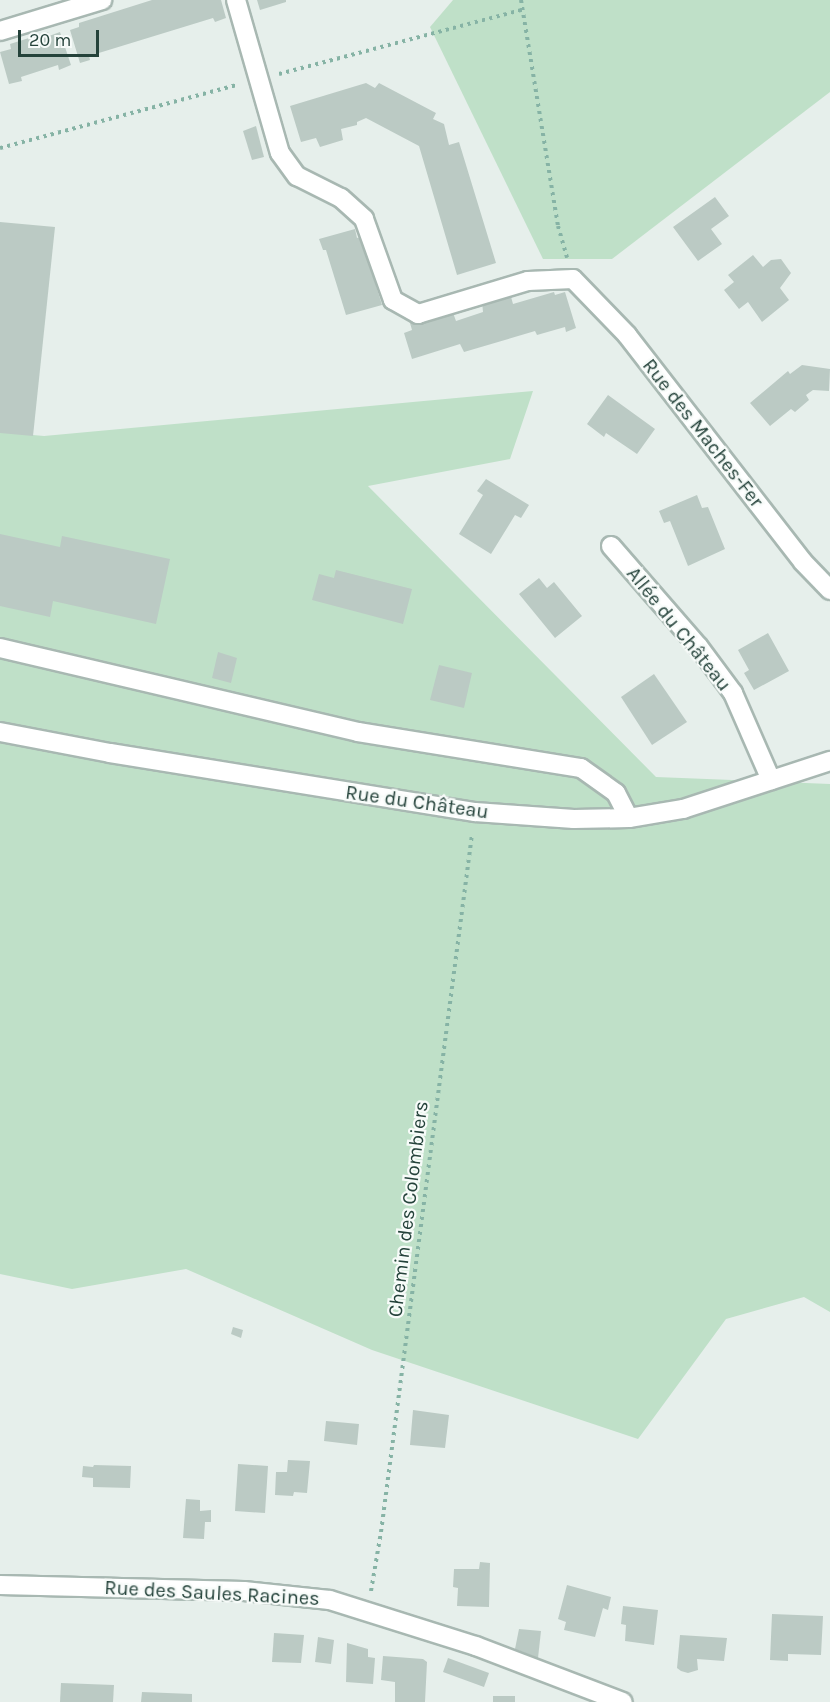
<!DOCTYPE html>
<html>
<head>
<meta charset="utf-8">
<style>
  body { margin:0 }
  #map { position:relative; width:830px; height:1702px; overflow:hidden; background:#e6efeb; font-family:Karla,sans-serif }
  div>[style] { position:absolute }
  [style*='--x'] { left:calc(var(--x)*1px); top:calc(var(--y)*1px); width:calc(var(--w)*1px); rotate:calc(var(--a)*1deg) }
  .green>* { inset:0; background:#bfe0c8 }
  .building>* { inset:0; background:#bbcac4 }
  .path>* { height:4px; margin-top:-2px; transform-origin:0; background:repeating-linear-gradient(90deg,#86b3a5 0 3px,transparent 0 7.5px) }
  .roads { filter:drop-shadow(2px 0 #a8b8b2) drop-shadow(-2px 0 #a8b8b2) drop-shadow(0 2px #a8b8b2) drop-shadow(0 -2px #a8b8b2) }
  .minor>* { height:18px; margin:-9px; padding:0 9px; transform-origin:9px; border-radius:9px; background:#fff }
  span { translate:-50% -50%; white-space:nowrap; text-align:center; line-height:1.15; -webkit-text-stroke:4.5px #f7fbf9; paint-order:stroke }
  .street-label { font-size:20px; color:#24423a }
  .scale { position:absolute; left:18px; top:30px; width:81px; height:27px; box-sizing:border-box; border:3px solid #24423a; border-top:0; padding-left:8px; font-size:18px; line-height:21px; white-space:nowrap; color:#24423a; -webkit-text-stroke:4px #f7fbf9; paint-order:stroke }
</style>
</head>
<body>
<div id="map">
  <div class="green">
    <i style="clip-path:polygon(453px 0,830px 0,830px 92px,612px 259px,543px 259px,430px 27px)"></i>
    <i style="clip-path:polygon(533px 391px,510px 459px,368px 486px,656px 777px,830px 784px,830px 1312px,804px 1297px,726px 1319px,638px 1439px,372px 1350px,186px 1269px,72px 1289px,0 1274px,0 432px,44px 436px)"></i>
  </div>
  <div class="building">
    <i style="clip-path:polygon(152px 0,221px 0,226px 18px,215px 22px,213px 18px,89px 56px,90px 60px,80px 63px,70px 30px,79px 27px,79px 23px)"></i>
    <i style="clip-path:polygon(257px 0,286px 0,286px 2px,260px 10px)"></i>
    <i style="clip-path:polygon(48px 32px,49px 36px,60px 32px,71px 65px,59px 70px,58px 65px,21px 77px,22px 81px,9px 84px,0 52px,11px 49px,10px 44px)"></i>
    <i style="clip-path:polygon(366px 83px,375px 88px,379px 83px,436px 113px,433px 119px,444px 124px,449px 145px,459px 142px,496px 263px,457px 275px,419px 146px,366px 118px,357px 122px,357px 125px,341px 129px,343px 140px,320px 147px,316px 138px,301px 142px,290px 106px)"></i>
    <i style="clip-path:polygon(256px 126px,264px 157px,252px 160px,243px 131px)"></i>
    <i style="clip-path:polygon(715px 197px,729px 216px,711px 229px,722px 244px,698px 261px,673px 227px)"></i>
    <i style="clip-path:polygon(0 222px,55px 227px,33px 436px,0 433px)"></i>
    <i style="clip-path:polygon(355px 229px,357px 238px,361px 237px,382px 305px,346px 315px,326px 250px,323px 250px,319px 239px)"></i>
    <i style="clip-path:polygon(753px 255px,763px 267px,771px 260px,781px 259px,791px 273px,780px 288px,789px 300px,762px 322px,748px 302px,739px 309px,724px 290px,734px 282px,728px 275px)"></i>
    <i style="clip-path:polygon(554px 292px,555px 295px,565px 292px,576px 328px,566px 332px,565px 327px,537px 335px,535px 331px,464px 352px,460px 344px,412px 359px,404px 333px,412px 330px,410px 323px,452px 310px,456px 321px,483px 312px,482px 301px,510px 293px,513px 304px)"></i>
    <i style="clip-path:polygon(802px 365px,830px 369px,829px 391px,813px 390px,806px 395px,809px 400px,795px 412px,791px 409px,770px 426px,750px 403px,788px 371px,790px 374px)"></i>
    <i style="clip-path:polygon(608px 395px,655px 429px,637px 454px,606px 433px,604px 437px,587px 424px)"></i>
    <i style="clip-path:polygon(486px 479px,529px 505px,521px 518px,515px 515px,491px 554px,459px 534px,483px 495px,477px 491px)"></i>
    <i style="clip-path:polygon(697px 495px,702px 508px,708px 507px,725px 549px,688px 566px,670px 521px,664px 523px,659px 511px)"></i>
    <i style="clip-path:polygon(0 534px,60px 547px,62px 536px,170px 559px,156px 624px,53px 601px,50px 617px,0 606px)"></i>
    <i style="clip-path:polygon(336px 570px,412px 589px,403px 624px,312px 600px,319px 574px,334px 578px)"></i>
    <i style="clip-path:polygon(539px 578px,547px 588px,554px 582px,582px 616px,555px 638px,519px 594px)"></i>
    <i style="clip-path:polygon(768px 633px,789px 671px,754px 690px,744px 673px,749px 670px,738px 650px)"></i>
    <i style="clip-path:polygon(218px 652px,237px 658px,231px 683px,212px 678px)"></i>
    <i style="clip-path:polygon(439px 665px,472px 673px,464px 708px,430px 700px)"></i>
    <i style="clip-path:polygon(654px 674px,687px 722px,652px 745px,621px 697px)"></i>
    <i style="clip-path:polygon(233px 1327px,243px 1330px,241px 1338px,231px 1334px)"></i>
    <i style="clip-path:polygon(413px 1410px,449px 1415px,445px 1448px,410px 1445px)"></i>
    <i style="clip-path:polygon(326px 1421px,359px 1424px,357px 1445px,324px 1441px)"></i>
    <i style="clip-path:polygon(288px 1460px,310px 1461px,307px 1493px,294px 1492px,293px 1496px,275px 1495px,276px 1472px,287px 1472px)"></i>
    <i style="clip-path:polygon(238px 1464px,268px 1466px,265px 1513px,235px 1511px)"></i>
    <i style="clip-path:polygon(94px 1465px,131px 1466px,130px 1488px,93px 1487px,93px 1478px,82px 1477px,83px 1466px,93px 1467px)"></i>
    <i style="clip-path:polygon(186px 1499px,200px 1500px,200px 1511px,211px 1510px,211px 1522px,205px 1522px,204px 1539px,183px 1538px)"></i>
    <i style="clip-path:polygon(480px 1562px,490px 1563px,489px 1607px,457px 1606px,458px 1588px,453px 1587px,454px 1569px,479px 1569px)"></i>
    <i style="clip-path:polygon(567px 1585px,611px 1597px,608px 1610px,603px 1608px,595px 1637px,564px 1630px,566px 1622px,558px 1619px)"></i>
    <i style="clip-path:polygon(623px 1606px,658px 1610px,654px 1645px,625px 1641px,626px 1625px,621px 1624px)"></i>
    <i style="clip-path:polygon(772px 1614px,823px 1616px,821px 1655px,788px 1654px,788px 1661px,770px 1660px)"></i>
    <i style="clip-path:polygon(519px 1629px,541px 1631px,538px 1658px,515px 1649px)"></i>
    <i style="clip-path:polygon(274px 1633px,304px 1635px,301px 1663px,272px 1662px)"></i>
    <i style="clip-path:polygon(680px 1635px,727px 1638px,724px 1661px,697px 1659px,698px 1670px,688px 1673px,681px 1671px,677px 1668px)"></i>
    <i style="clip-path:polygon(318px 1637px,334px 1640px,331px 1664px,315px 1662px)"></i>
    <i style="clip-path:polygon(347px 1643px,368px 1649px,368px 1657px,375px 1658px,373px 1684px,346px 1682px)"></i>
    <i style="clip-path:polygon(383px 1656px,423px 1659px,427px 1662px,425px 1702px,395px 1702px,395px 1682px,381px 1680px)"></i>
    <i style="clip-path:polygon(448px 1658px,489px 1673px,484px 1687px,443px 1672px)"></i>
    <i style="clip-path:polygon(61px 1683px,114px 1685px,113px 1702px,60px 1702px)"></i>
    <i style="clip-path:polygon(142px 1692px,192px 1694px,192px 1702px,141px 1702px)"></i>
    <i style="clip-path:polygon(493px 1696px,515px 1696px,515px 1702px,493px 1702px)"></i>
  </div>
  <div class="path">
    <i style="--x:521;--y:0;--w:229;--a:80.7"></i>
    <i style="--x:558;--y:226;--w:33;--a:74"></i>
    <i style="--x:279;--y:74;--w:251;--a:-14.8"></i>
    <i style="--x:0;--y:148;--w:245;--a:-14.9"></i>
    <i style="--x:371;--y:1591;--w:60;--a:-80.4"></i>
    <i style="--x:381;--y:1532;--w:704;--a:-82.57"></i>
  </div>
  <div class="roads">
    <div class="minor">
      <i style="--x:236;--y:0;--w:159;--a:74"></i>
      <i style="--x:280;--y:153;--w:29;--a:54"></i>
      <i style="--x:297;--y:176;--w:49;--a:26.6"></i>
      <i style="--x:341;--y:198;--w:31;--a:42"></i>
      <i style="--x:364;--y:219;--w:86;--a:70.3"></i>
      <i style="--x:393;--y:300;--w:29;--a:29"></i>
      <i style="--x:418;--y:314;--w:115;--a:-16.7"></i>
      <i style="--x:528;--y:281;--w:45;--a:-2.5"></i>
      <i style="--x:573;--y:279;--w:78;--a:46"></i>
      <i style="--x:627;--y:335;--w:287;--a:52.2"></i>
      <i style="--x:803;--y:562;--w:39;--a:46"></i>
      <i style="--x:0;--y:31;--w:107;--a:-16.9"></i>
      <i style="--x:611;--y:546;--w:133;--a:49"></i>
      <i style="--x:698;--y:646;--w:59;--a:53.3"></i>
      <i style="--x:733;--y:693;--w:95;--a:66.4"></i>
      <i style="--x:0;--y:648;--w:368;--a:13.2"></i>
      <i style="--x:358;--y:732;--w:226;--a:9.2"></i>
      <i style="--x:581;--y:768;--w:43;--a:35.5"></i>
      <i style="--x:616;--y:793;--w:28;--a:63"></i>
      <i style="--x:0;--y:732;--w:112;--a:10.8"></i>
      <i style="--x:110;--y:753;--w:370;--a:9.2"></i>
      <i style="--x:475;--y:812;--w:99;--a:4"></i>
      <i style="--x:574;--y:819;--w:55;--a:-1"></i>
      <i style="--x:629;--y:818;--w:55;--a:-9.5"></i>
      <i style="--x:683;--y:809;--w:155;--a:-18.1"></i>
      <i style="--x:0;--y:1585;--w:244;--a:1.4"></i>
      <i style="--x:244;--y:1591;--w:86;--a:6"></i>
      <i style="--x:330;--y:1600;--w:153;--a:17.5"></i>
      <i style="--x:476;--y:1646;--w:157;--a:20.9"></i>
    </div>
  </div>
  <div class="street-label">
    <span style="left:703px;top:433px;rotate:52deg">Rue des Maches-Fer</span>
    <span style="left:679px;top:629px;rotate:51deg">Allée du Château</span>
    <span style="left:417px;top:802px;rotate:8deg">Rue du Château</span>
    <span style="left:408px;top:1209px;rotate:-83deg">Chemin des Colombiers</span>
    <span style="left:212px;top:1593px;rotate:3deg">Rue des Saules Racines</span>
  </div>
  <div class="scale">20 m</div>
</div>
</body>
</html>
